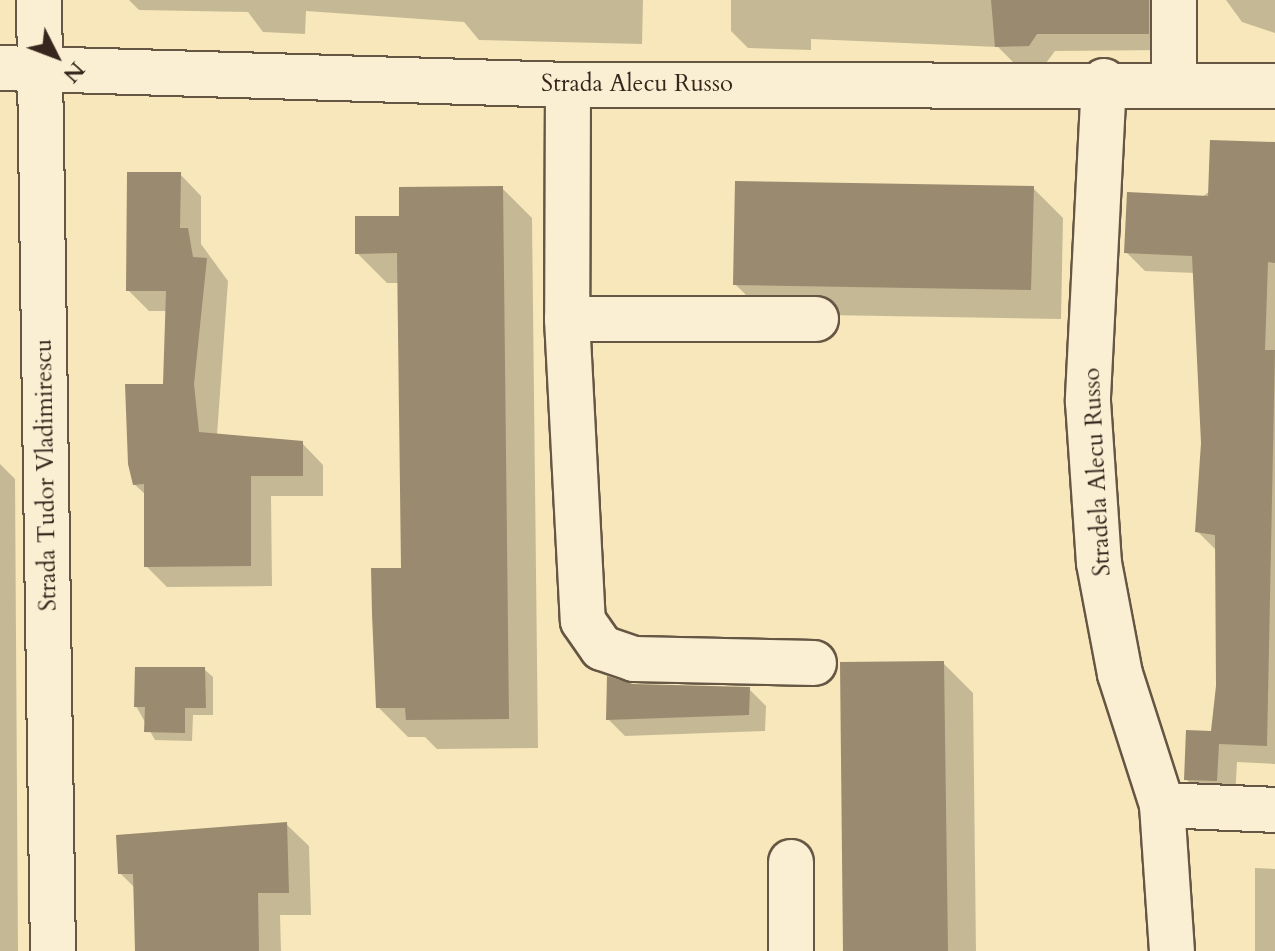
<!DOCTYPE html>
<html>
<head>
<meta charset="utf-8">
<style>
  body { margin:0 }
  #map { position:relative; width:1275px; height:951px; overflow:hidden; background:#f7e7ba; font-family:Cardo,serif }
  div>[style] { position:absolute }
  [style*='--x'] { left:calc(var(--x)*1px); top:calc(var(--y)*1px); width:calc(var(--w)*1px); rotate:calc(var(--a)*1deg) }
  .shadow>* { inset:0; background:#0003 }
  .building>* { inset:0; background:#9a8a6f }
  .roads { filter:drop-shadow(2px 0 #665644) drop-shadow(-2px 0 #665644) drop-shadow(0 2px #665644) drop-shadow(0 -2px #665644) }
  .minor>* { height:44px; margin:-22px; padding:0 22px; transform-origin:22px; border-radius:22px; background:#faefd2 }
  span { translate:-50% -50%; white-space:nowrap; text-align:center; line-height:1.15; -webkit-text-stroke:8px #faefd2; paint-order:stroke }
  .street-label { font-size:24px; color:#36261d }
  .north { position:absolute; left:16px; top:16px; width:80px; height:80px; -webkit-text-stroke:6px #faefd2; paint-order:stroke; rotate:132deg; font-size:22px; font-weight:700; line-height:32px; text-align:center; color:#36261d }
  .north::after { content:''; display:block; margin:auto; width:28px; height:36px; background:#36261d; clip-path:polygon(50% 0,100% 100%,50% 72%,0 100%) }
</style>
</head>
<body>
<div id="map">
  <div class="shadow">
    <i style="clip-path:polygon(129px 0,643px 0,642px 44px,479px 40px,464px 22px,306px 11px,305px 34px,263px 32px,248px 12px,139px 10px)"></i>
    <i style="clip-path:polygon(731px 0,1166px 0,1166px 50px,1055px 51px,1046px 63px,1014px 63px,998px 47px,811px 39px,811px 50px,748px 48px,731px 31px)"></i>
    <i style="clip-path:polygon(1226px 0,1275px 0,1275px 33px,1242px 22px)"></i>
    <i style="clip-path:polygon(1275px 144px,1275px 764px,1237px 762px,1235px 799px,1205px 798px,1186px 779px,1212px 733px,1218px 686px,1217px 551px,1197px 531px,1203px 443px,1195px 273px,1145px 271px,1126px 252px)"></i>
    <i style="clip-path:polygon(180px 174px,201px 196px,201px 244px,228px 281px,217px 435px,302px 443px,323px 465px,323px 496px,271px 496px,272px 586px,167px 587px,146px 566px,146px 495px,134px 484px,164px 386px,167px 311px,149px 311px,128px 290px)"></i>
    <i style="clip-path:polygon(502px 188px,532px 218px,538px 748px,437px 749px,425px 737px,408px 737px,378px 707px,403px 570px,399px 283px,387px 283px,357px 253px,401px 218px)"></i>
    <i style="clip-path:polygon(1033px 188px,1063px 218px,1061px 319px,765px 314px,735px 284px)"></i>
    <i style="clip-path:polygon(0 464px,15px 479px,18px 951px,0 951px)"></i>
    <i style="clip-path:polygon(943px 663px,973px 693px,976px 951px,845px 951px)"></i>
    <i style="clip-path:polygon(204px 669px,213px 677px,213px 715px,193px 715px,192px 741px,155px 740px,136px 706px)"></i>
    <i style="clip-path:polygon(633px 686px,749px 689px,766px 706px,765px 731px,625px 736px,608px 719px)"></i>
    <i style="clip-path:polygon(286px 824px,309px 846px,311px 915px,280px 915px,281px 951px,136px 951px,135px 888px,120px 873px)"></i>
    <i style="clip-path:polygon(1255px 868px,1275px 869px,1275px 951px,1255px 951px)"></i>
  </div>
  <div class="building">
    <i style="clip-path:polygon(991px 0,1149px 0,1149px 34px,1037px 34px,1029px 46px,995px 47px)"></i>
    <i style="clip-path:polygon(1210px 140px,1275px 142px,1275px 263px,1268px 262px,1265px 350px,1275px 350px,1267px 746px,1219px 744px,1217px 781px,1184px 780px,1186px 730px,1211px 731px,1216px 686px,1215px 535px,1195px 532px,1201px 443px,1192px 256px,1124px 253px,1127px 192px,1208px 196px)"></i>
    <i style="clip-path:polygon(127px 172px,181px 172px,180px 228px,188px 228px,193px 257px,207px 258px,194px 384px,199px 432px,303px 441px,303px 476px,251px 476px,251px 566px,144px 567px,144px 484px,133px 485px,128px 464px,125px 384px,163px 384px,166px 291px,126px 291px)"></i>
    <i style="clip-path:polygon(735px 181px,1034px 186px,1031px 290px,733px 285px)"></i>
    <i style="clip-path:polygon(503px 186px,509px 719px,406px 720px,405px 708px,376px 708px,372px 614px,371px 568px,401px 568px,397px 253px,355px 254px,355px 216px,399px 216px,399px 187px)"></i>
    <i style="clip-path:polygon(944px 661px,948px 951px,843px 951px,840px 662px)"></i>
    <i style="clip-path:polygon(135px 667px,205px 667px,206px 708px,185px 708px,185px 733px,144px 732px,145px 707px,134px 707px)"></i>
    <i style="clip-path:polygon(607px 676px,633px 684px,750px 687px,749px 715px,606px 720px)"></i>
    <i style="clip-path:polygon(287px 822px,289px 893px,258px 893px,259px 951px,135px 951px,133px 874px,118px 874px,116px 835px)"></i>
  </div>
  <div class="roads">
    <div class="minor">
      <i style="--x:39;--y:0;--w:951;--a:89.16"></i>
      <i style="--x:1174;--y:0;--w:82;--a:90"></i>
      <i style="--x:0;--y:68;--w:568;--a:1.71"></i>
      <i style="--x:568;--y:85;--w:707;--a:0.08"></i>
      <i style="--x:1104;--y:81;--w:321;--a:92.9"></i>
      <i style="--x:1088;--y:402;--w:161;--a:86.1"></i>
      <i style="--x:1099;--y:563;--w:113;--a:79.3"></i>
      <i style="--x:1120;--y:674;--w:138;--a:72.2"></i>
      <i style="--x:1162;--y:805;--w:146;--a:86.1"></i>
      <i style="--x:568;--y:85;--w:234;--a:90.2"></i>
      <i style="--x:567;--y:319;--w:302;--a:87"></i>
      <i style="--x:583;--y:621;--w:33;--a:55"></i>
      <i style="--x:602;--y:648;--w:34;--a:19"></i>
      <i style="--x:634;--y:659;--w:180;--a:1.3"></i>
      <i style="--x:567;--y:319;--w:249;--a:0"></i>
      <i style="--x:1162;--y:805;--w:113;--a:2.5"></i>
      <i style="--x:791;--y:862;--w:89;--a:90"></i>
    </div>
  </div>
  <div class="street-label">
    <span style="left:637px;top:84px">Strada Alecu Russo</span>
    <span style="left:1097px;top:472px;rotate:-93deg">Stradela Alecu Russo</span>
    <span style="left:46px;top:475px;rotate:-91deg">Strada Tudor Vladimirescu</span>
  </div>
  <div class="north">N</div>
</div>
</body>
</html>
